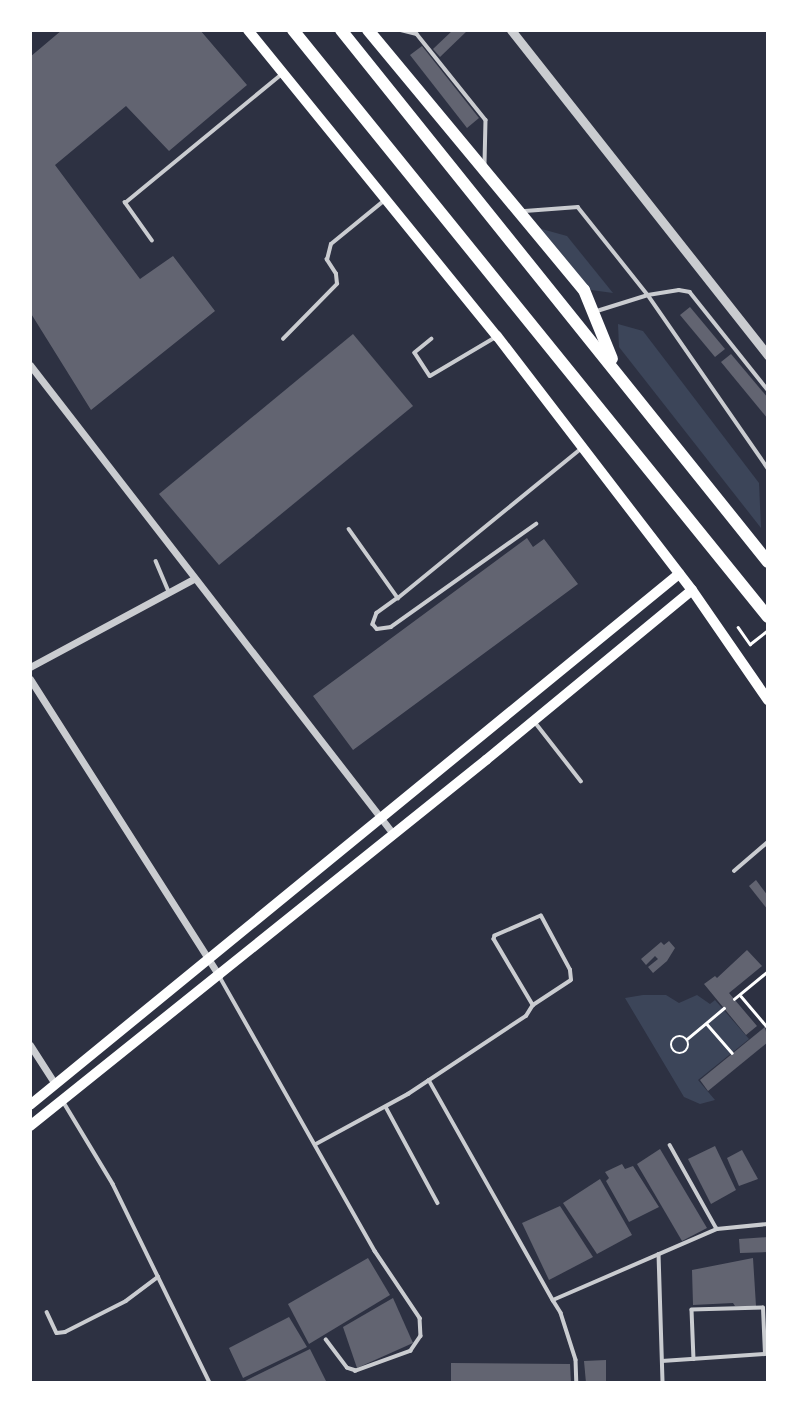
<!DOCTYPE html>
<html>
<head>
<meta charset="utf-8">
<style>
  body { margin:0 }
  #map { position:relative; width:798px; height:1413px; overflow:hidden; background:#2d3142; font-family:"Golos Text",sans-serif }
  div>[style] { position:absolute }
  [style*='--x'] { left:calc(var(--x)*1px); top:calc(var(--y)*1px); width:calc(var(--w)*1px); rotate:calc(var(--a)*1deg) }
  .green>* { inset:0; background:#3c4559 }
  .building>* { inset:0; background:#626471 }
  .path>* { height:2.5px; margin:-1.25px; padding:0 1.25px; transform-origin:1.25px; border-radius:1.25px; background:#fff }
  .path>.ring { margin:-1.25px; padding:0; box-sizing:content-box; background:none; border:2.5px solid #fff; border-radius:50% }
  .service>* { height:3.5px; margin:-1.75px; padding:0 1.75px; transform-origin:1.75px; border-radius:1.75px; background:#caccd0 }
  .minor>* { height:7px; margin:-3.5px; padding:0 3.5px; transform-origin:3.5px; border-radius:3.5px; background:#caccd0 }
  .tertiary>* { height:9px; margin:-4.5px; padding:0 4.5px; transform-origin:4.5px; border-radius:4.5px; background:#caccd0 }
  .primary>* { height:10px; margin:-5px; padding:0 5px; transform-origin:5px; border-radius:5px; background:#fff }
  .motorway>* { height:12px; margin:-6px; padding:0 6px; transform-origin:6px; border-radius:6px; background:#fff }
  span { translate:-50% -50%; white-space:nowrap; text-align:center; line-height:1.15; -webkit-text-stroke:6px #fff; paint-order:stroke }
  .frame { position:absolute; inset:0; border:32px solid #fff; pointer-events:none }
</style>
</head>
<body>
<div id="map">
  <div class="green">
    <i style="clip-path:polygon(538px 228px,567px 236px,613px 293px,591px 290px)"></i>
    <i style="clip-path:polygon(618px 324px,643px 331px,759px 483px,761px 528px,619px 347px)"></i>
    <i style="clip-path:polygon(643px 995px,666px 995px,679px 1003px,697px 995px,710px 1004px,715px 1000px,749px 1039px,698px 1080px,715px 1100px,700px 1104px,684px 1097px,625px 998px)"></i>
  </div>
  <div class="building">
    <i style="clip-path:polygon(62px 30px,200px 30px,247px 85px,169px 151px,126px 106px,55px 165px,140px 279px,173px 256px,215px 311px,91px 410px,30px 312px,30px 57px)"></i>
    <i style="clip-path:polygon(453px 30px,468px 30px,440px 57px,433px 49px)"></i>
    <i style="clip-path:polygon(422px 46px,479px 118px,467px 128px,410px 55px)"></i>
    <i style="clip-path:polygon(690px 307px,725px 349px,715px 357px,680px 315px)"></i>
    <i style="clip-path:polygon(353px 334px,413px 406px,219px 565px,159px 494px)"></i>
    <i style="clip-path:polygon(731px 354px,768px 398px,768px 419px,721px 362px)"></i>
    <i style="clip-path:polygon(527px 538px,533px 547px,544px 539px,578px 584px,353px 750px,313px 696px)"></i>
    <i style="clip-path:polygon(756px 880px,768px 896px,768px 910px,749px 886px)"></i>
    <i style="clip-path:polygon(669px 941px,675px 948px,667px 961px,653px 973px,648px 967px,658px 959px,655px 956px,646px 965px,641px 959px,661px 942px,664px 945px)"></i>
    <i style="clip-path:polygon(747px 950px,762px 966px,729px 993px,757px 1026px,746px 1035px,704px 984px,715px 976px,717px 978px)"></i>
    <i style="clip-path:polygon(765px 1027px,768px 1042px,708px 1091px,700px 1080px)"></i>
    <i style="clip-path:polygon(715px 1146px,736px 1190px,711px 1204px,688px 1159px)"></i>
    <i style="clip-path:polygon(660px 1149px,707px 1228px,682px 1241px,637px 1164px)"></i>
    <i style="clip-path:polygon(742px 1150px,758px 1179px,739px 1186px,727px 1158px)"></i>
    <i style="clip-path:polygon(622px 1164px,625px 1169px,633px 1166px,659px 1207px,629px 1222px,606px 1181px,609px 1178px,605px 1172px)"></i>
    <i style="clip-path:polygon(600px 1179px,632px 1235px,597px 1254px,563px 1203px)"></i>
    <i style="clip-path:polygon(560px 1206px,593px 1257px,549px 1280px,522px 1223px)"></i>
    <i style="clip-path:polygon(768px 1237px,768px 1252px,740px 1253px,739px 1239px)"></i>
    <i style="clip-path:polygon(368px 1258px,390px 1295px,309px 1344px,288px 1304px)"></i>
    <i style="clip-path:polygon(753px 1258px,756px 1306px,735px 1306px,733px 1303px,693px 1305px,692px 1270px)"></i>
    <i style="clip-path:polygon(393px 1298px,413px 1343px,357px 1368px,343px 1327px)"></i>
    <i style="clip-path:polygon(289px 1317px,307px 1347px,243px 1378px,229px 1348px)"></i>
    <i style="clip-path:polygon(310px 1349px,327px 1383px,247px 1383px,245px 1381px)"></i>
    <i style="clip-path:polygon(606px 1360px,606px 1383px,586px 1383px,584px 1361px)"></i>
    <i style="clip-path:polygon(451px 1363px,570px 1364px,571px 1383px,451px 1383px)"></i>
  </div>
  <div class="path">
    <i style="--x:738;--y:627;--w:21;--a:55"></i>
    <i style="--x:750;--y:644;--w:23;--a:-38"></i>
    <i style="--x:741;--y:996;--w:42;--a:49.8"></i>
    <i style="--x:734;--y:999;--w:44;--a:-39.5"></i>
    <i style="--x:707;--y:1024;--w:38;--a:49"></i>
    <i class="ring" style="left:671px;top:1036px;width:15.5px;height:15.5px"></i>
    <i style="--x:687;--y:1039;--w:48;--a:-40"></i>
  </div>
  <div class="service">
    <i style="--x:401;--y:30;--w:16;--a:14"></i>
    <i style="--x:417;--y:34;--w:110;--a:51.3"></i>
    <i style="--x:486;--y:120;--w:45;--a:91.3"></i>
    <i style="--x:525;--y:211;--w:53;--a:-4.3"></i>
    <i style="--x:578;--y:207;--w:112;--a:51.5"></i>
    <i style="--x:648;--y:295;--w:31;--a:-9"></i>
    <i style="--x:679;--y:290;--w:11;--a:10"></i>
    <i style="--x:690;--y:292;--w:125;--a:51.5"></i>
    <i style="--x:152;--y:241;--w:47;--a:-125.4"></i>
    <i style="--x:125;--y:203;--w:205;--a:-39.4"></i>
    <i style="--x:597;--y:311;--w:53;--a:-17.4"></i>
    <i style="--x:648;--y:295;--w:211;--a:55.3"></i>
    <i style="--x:283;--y:339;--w:77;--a:-45.5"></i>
    <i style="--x:337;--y:284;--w:10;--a:-96"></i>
    <i style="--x:336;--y:274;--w:17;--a:-123"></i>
    <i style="--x:327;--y:260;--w:16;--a:-76"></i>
    <i style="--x:331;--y:244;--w:70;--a:-39.2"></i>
    <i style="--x:432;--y:339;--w:22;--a:141"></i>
    <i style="--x:415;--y:353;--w:27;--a:57"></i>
    <i style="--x:430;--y:376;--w:77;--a:-30.6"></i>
    <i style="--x:349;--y:529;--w:85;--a:54.6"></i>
    <i style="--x:398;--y:598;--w:236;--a:-39.2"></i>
    <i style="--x:156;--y:561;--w:33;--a:67"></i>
    <i style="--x:398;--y:598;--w:26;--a:144"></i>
    <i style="--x:377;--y:613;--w:12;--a:110"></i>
    <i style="--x:373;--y:624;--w:6;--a:51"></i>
    <i style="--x:377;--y:629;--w:14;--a:-8"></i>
    <i style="--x:391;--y:627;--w:178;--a:-35.4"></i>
    <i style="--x:535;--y:722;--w:75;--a:52.1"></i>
    <i style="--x:734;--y:871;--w:45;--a:-40.5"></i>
    <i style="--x:220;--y:977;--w:315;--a:60.5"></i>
    <i style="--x:375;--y:1251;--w:81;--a:56.1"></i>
    <i style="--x:420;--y:1318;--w:18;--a:87"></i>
    <i style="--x:421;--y:1336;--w:18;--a:124"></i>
    <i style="--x:411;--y:1351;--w:59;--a:160"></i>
    <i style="--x:356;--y:1371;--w:9;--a:-162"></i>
    <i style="--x:347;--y:1368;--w:35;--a:-127"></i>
    <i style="--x:429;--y:1080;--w:253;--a:60.6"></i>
    <i style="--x:553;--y:1300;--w:179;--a:-23.4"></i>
    <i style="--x:63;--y:1101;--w:97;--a:58.9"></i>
    <i style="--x:113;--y:1184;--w:221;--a:64"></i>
    <i style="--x:386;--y:1107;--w:109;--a:61.6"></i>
    <i style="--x:316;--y:1144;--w:105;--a:-28.5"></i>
    <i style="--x:408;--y:1094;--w:141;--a:-33.5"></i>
    <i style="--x:526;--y:1016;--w:13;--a:-58"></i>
    <i style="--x:533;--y:1005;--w:45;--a:-33.3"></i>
    <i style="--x:571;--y:980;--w:10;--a:-96"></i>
    <i style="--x:570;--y:970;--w:61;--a:-118.2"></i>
    <i style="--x:541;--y:916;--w:50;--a:156.5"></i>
    <i style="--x:495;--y:936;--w:3;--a:108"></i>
    <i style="--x:494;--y:939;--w:77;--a:59.4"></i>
    <i style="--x:670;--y:1145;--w:96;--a:60.8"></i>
    <i style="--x:717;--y:1229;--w:51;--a:-5.6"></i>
    <i style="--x:659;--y:1254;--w:129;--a:88.2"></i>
    <i style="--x:553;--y:1300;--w:15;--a:58"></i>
    <i style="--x:561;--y:1313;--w:49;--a:72.3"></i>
    <i style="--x:576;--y:1360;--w:23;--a:88"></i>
    <i style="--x:47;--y:1312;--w:23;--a:65"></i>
    <i style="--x:57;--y:1333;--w:8;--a:-7"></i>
    <i style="--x:65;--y:1332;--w:68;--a:-26.9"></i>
    <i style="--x:126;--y:1301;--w:40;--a:-37"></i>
    <i style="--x:662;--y:1361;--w:103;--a:-3.9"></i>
    <i style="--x:765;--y:1354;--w:46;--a:-92.5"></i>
    <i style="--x:763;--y:1308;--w:71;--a:178.4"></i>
    <i style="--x:692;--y:1310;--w:49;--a:87.7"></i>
  </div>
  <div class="minor">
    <i style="--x:30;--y:365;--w:594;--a:52.24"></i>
    <i style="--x:30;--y:667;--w:187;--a:-28.3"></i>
    <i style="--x:30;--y:679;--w:352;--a:57.5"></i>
    <i style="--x:30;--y:1045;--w:46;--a:57.3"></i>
  </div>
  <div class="tertiary">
    <i style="--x:511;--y:30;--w:415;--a:51.7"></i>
  </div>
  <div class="primary">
    <i style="--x:248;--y:30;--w:395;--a:50.9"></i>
    <i style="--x:497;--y:336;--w:320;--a:52.5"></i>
    <i style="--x:692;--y:590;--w:134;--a:55.4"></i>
    <i style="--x:30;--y:1105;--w:839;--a:-39.29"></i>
    <i style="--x:30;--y:1126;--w:585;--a:-38.75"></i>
    <i style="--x:486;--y:760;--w:267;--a:-39.5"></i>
  </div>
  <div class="motorway">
    <i style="--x:293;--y:30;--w:755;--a:51.02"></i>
    <i style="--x:341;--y:30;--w:682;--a:51.25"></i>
    <i style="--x:368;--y:30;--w:338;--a:50.3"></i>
    <i style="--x:584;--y:290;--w:74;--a:67.9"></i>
  </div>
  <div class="frame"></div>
</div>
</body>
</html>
